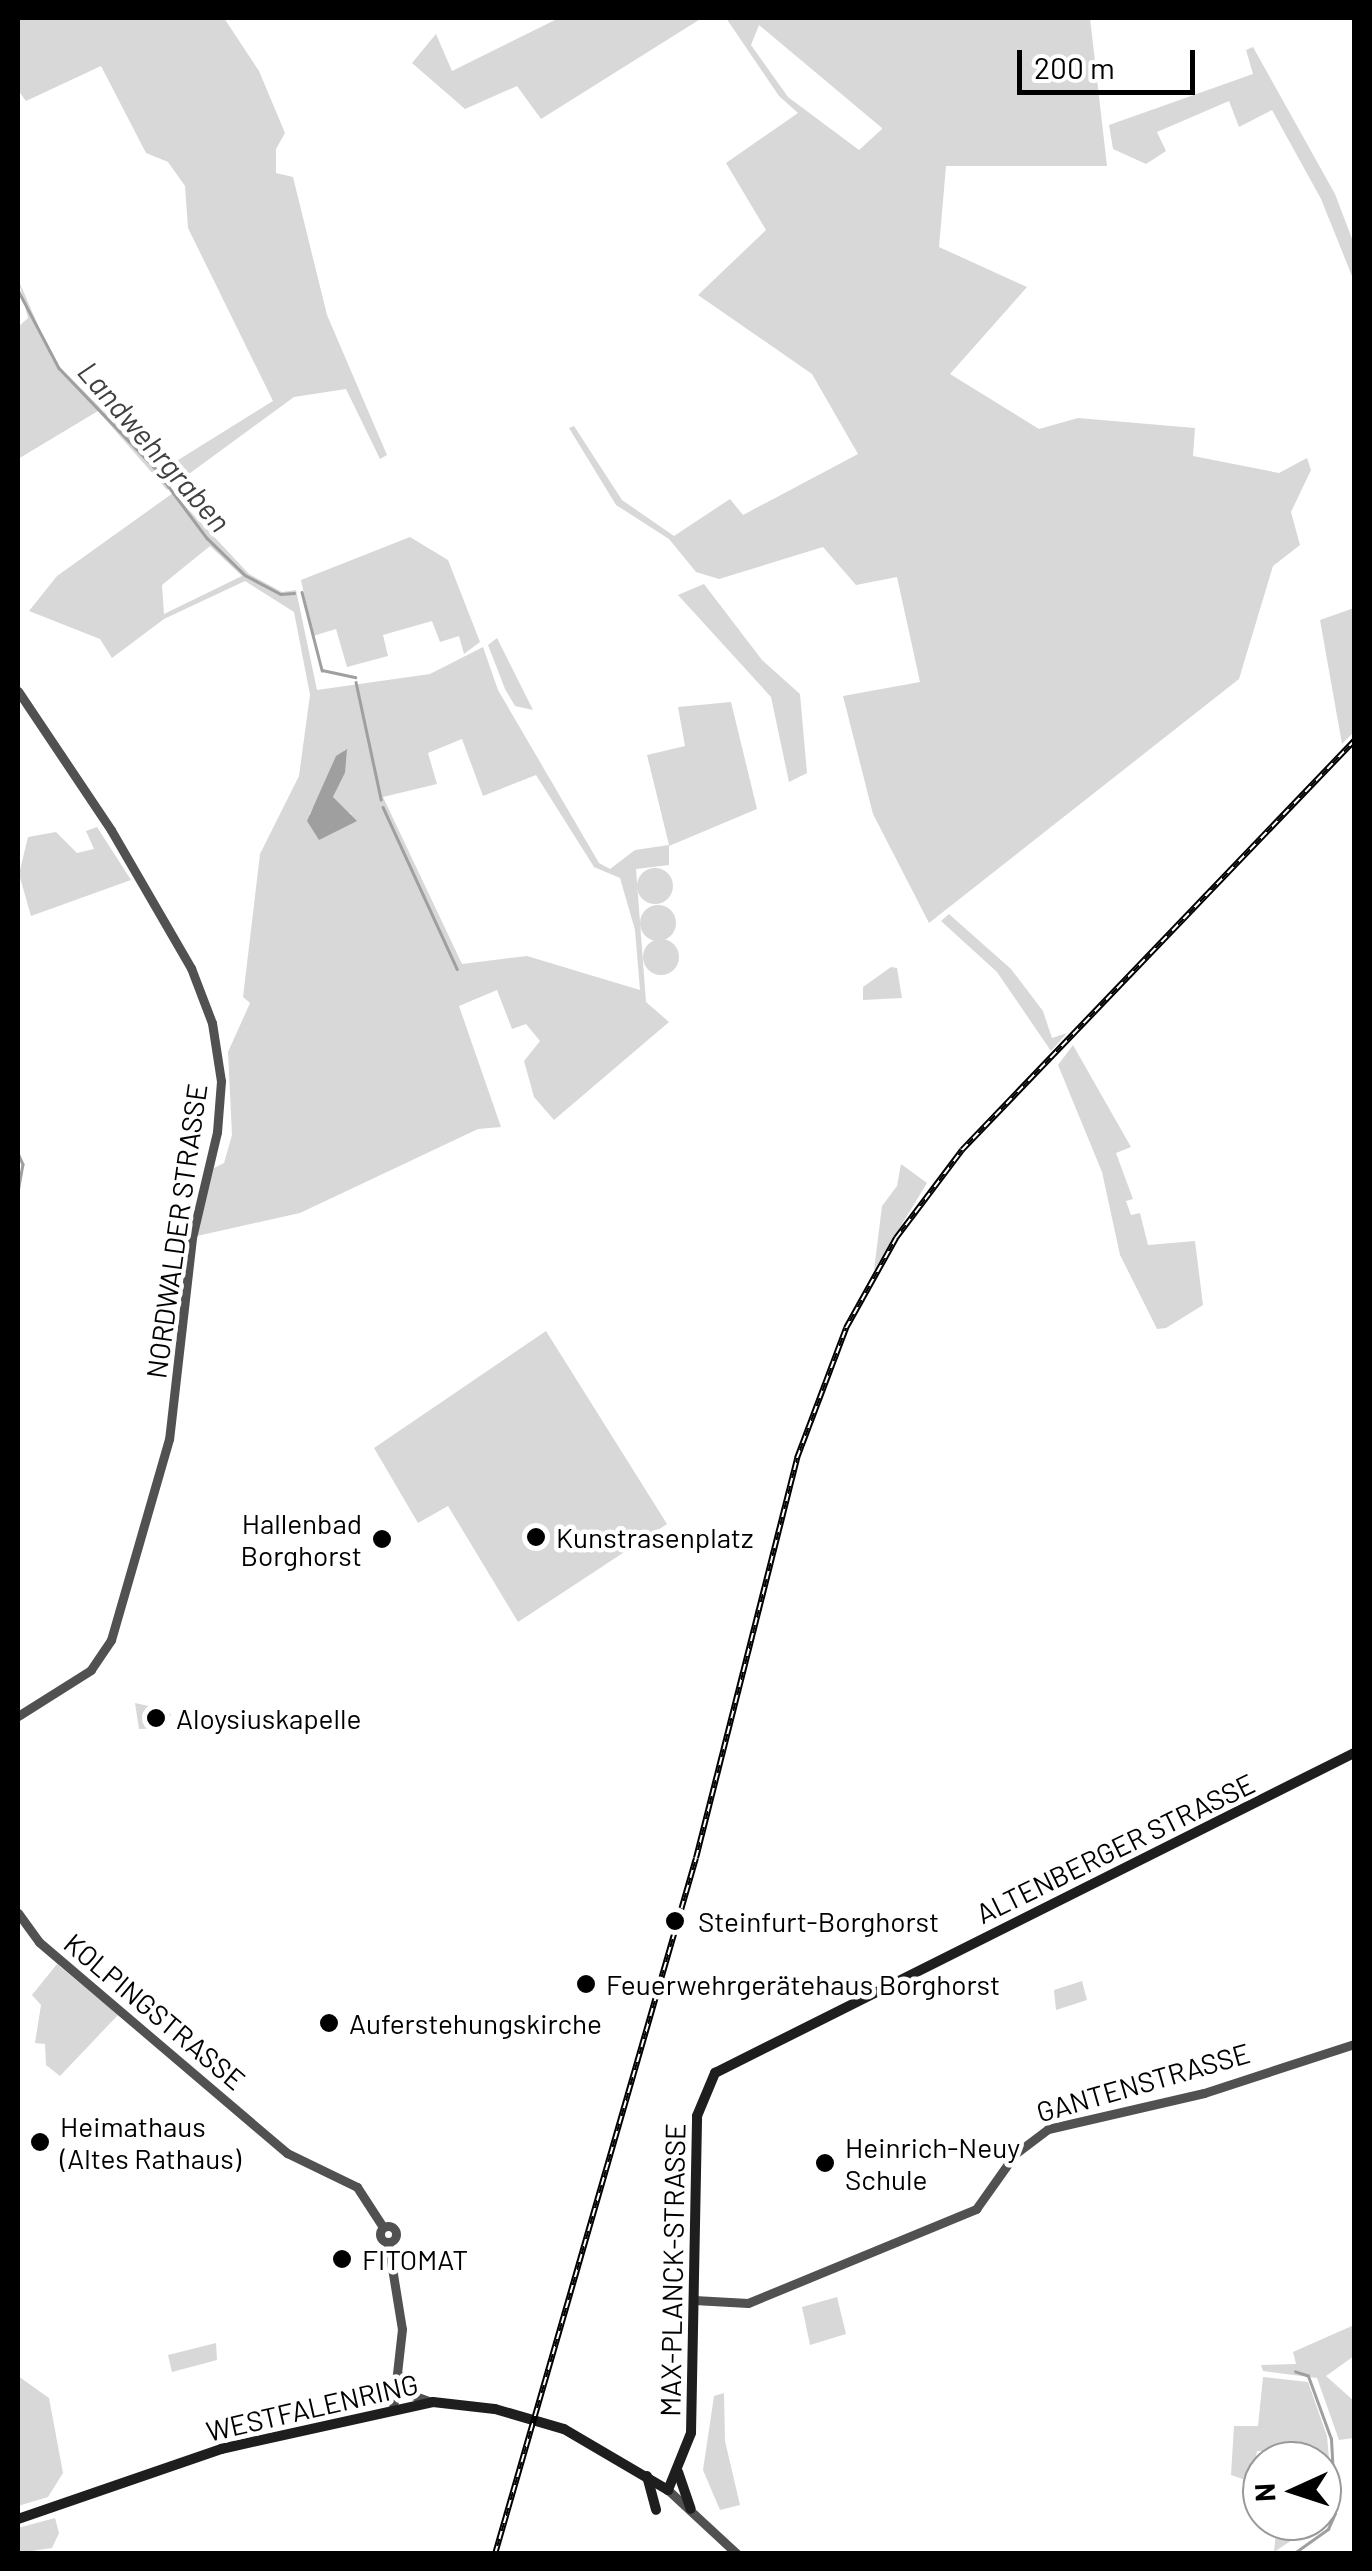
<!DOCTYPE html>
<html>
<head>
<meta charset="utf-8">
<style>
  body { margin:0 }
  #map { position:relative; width:1372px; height:2571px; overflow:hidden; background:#fff; font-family:Barlow,sans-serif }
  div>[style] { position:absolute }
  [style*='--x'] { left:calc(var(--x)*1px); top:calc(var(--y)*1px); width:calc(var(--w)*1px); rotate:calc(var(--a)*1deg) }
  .green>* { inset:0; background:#d8d8d8 }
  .round { border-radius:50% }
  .water>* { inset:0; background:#9f9f9f }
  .stream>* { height:2.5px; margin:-1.25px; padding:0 1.25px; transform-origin:1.25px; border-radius:1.25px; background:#9f9f9f }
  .tertiary>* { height:9px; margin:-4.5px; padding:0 4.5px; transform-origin:4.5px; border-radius:4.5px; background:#515151 }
  .tertiary>.ring { margin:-4.5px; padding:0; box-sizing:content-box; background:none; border:9px solid #515151; border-radius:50% }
  .secondary>* { height:10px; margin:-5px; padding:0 5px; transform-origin:5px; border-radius:5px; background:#1e1e1e }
  .rail>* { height:6px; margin-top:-3px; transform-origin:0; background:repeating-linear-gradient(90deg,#fff 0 8px,#000 0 16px); box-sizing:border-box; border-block:2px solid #000 }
  .dots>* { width:28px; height:28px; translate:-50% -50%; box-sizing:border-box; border:5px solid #fff; border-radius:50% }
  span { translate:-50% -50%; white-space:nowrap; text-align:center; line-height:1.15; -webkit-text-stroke:9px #fff; paint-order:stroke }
  .street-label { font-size:28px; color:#000 }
  .poi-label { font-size:28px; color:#000 }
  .right { translate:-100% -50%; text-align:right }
  .left { translate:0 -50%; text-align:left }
  .water-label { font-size:30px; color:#404040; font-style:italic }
  .frame { position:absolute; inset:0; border:20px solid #000; pointer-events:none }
  .north { position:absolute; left:1242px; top:2441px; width:100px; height:100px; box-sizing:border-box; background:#fff; border:2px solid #999; border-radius:50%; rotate:267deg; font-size:28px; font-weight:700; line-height:40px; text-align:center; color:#000 }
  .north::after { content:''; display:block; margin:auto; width:35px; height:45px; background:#000; clip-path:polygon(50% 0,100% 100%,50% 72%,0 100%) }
  .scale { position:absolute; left:1017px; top:50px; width:178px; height:45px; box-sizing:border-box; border:5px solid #000; border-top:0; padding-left:12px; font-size:30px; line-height:35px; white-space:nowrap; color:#000; -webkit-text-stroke:8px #fff; paint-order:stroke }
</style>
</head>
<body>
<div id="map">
  <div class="green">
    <i style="clip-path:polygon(18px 18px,224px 18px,259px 71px,285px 133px,276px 149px,276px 173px,293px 177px,327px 315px,387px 455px,380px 459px,346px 389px,294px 397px,167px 490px,98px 411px,18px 459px,18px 327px,28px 318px,18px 279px,53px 360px,162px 470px,273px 401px,188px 228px,185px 186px,168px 162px,146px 153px,101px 66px,26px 101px,18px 90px)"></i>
    <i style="clip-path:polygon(559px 18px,702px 18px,541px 119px,517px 86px,465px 109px,412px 63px,436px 34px,452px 71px)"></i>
    <i style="clip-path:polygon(evenodd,726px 18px,1090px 18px,1107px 166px,946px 166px,939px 247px,1027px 287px,950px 374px,1039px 429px,1078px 418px,1195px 428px,1193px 456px,1279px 473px,1307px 458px,1311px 470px,1291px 512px,1300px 545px,1273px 566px,1239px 679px,929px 923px,873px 814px,843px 696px,920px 682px,897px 577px,856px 585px,823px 547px,719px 579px,696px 572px,669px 539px,616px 505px,569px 428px,574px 426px,622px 500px,674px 536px,730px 499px,743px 515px,858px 454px,812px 374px,698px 295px,766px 230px,726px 163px,798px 113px,779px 96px,726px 18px,759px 25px,882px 128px,882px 129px,859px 150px,788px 97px,751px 45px,759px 25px)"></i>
    <i style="clip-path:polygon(1253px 47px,1335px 194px,1354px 244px,1354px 281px,1321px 199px,1272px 110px,1239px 127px,1229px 101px,1157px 132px,1166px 151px,1146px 164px,1113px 149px,1109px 125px,1253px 74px,1246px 50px)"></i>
    <i style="clip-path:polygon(evenodd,173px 493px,249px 574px,282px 592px,296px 590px,317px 690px,430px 674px,483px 647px,498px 690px,599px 863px,610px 869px,635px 850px,669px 845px,647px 755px,685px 746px,678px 707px,731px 702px,757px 809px,669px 846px,669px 865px,636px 869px,646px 1002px,669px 1022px,554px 1120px,534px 1097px,524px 1061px,540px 1041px,526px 1024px,512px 1029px,497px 990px,459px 1006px,501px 1127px,478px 1129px,300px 1213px,197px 1236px,214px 1168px,224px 1163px,232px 1135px,228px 1052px,250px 1003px,243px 997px,260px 854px,299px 776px,310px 695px,294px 612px,245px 581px,164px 619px,112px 658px,100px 639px,29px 611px,57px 576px,173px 493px,210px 546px,242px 576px,164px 614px,162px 585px,210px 546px,173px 493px,462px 739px,483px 796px,536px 775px,594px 867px,620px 878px,635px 930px,640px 990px,527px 956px,462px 964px,383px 797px,437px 784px,428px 753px,462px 739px,173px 493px,345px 749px,345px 773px,333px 797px,340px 811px,353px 814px,309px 815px,345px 749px)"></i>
    <i style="clip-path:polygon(410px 537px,448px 560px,480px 642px,464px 654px,459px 636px,440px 642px,432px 621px,383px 635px,388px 656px,347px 667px,336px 629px,313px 636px,301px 580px)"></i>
    <i style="clip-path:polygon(704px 584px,762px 660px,800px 694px,807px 773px,789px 782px,771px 697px,678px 595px)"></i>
    <i style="clip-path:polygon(1354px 608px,1354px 732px,1342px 744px,1320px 620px)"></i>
    <i style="clip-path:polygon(497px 638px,533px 710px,515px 706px,505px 689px,488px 645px)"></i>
    <i style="clip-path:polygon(97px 827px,131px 880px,31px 916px,19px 874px,28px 837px,56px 832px,77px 853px,94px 849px,86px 831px)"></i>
    <i class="round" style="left:637px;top:868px;width:36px;height:36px"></i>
    <i class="round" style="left:640px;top:905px;width:36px;height:36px"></i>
    <i style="clip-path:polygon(949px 914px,1011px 969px,1043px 1011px,1052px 1038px,1067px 1033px,1051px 1051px,997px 972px,941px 921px)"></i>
    <i class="round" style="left:643px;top:939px;width:36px;height:36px"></i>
    <i style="clip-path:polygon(891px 967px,897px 968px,902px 998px,863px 1000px,863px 987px)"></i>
    <i style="clip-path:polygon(1073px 1045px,1131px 1147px,1116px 1153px,1133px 1199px,1126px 1201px,1131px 1215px,1140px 1213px,1148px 1245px,1195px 1241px,1203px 1305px,1166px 1328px,1157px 1329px,1120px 1255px,1102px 1172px,1058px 1065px)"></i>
    <i style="clip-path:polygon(901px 1164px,927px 1183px,874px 1270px,882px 1206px,897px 1186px)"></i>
    <i style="clip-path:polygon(546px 1331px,667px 1524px,518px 1622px,448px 1506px,418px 1523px,374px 1448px)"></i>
    <i style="clip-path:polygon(135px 1703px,167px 1710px,171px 1715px,162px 1728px,139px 1729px)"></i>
    <i style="clip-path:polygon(57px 1964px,118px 2015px,60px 2076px,46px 2065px,45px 2044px,35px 2043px,41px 2005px,32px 1995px)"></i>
    <i style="clip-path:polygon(1082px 1981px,1087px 2000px,1056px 2010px,1054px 1990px)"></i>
    <i style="clip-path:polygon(837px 2297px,846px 2334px,810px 2345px,802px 2307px)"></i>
    <i style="clip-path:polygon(1354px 2325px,1354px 2356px,1326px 2376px,1354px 2401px,1354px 2438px,1339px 2440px,1317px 2378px,1263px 2371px,1261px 2365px,1296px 2364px,1293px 2352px)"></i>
    <i style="clip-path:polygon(216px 2343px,217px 2360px,172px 2372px,168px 2355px)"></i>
    <i style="clip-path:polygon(18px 2376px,49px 2398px,63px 2473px,48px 2497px,18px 2506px)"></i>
    <i style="clip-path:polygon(1263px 2377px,1308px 2382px,1327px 2436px,1333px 2503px,1322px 2503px,1322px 2461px,1288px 2461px,1288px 2451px,1257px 2451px,1251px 2482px,1231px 2475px,1234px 2426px,1258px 2426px)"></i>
    <i style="clip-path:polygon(724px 2393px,725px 2441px,740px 2505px,720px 2510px,703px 2470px,714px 2396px)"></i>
    <i style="clip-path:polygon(55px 2518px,59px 2533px,52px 2548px,18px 2553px,18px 2528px)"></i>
    <i style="clip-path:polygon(1277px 2521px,1321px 2521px,1274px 2552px)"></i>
  </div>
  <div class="water">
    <i style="clip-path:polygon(347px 749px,345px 773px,333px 797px,357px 821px,319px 840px,307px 821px,336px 756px)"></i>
  </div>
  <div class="stream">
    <i style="--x:18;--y:290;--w:88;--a:62.3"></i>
    <i style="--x:59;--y:368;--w:137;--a:46.2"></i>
    <i style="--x:154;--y:467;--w:89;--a:53.3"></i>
    <i style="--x:207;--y:538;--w:53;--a:44.2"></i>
    <i style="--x:245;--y:575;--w:40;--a:28"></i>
    <i style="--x:280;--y:594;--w:14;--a:-4"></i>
    <i style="--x:302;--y:592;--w:81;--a:75.6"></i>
    <i style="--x:322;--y:670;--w:34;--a:12"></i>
    <i style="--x:356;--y:682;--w:120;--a:77.9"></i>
    <i style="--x:383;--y:807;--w:178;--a:65.4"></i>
    <i style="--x:18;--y:1153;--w:12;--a:66"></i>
    <i style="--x:23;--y:1164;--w:28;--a:100"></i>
    <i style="--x:1293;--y:2554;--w:43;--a:-35.5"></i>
    <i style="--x:1328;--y:2529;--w:17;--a:-66"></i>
    <i style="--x:1335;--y:2513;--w:74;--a:-93.1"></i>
    <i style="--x:1331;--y:2439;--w:67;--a:-110.1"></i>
    <i style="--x:1308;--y:2376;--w:13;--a:-162"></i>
  </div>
  <div class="tertiary">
    <i style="--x:18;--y:691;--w:167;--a:56.2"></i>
    <i style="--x:111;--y:830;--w:160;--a:59.9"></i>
    <i style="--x:191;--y:968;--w:59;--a:69.1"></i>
    <i style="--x:212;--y:1023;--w:59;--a:81.2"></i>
    <i style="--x:221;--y:1081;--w:51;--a:94.5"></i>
    <i style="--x:217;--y:1132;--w:109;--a:103.3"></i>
    <i style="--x:192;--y:1238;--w:202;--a:96.5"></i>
    <i style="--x:169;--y:1439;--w:209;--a:106.1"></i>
    <i style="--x:111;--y:1640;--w:36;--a:124"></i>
    <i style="--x:91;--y:1670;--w:86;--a:147.8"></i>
    <i style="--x:18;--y:1913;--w:36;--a:54"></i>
    <i style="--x:39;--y:1942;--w:326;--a:40.4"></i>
    <i style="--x:287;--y:2153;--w:78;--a:25.9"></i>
    <i style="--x:357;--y:2187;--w:48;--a:57"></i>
    <i class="ring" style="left:380px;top:2226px;width:7px;height:7px"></i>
    <i style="--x:388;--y:2243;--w:87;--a:80.8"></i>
    <i style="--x:402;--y:2329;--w:81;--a:96.4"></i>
    <i style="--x:694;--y:2300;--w:54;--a:3.2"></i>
    <i style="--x:748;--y:2303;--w:247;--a:-22.4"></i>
    <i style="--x:976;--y:2209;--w:67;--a:-54.7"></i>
    <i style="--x:1015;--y:2154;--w:41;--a:-37.1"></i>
    <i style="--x:1048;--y:2129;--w:160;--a:-13"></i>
    <i style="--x:1204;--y:2093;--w:158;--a:-18.1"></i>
    <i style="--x:400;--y:2376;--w:16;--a:76"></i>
    <i style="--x:404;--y:2392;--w:29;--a:20"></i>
    <i style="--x:668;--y:2490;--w:94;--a:42.8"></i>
  </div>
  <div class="secondary">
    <i style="--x:678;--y:2472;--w:39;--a:71"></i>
    <i style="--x:647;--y:2476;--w:35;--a:75"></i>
    <i style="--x:18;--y:2519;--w:215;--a:-19"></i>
    <i style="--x:221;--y:2449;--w:217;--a:-12.5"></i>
    <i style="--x:433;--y:2402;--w:62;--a:6.4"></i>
    <i style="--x:495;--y:2409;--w:72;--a:16.2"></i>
    <i style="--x:564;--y:2429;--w:121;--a:30.4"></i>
    <i style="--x:668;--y:2490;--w:61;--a:-68"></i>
    <i style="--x:691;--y:2433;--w:317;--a:-88.9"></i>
    <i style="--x:697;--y:2116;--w:47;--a:-67.3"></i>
    <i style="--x:715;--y:2073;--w:715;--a:-26.6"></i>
  </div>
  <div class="rail">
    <i style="--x:495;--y:2554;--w:724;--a:-73.89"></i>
    <i style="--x:696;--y:1858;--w:413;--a:-75.8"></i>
    <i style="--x:797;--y:1458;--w:139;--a:-69.3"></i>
    <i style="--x:846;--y:1328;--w:103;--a:-60.9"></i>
    <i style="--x:896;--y:1238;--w:110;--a:-53.1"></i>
    <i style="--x:962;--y:1150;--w:567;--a:-46.22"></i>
  </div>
  <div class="dots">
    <i style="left:536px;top:1537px;background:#000"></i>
    <i style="left:382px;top:1539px;background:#000"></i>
    <i style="left:156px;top:1718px;background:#000"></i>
    <i style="left:675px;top:1921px;background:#000"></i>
    <i style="left:586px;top:1984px;background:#000"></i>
    <i style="left:329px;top:2023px;background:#000"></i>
    <i style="left:40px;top:2142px;background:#000"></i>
    <i style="left:825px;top:2163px;background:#000"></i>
    <i style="left:342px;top:2259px;background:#000"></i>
  </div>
  <div class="street-label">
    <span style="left:176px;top:1231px;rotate:-82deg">NORDWALDER STRASSE</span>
    <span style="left:1115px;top:1848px;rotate:-26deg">ALTENBERGER STRASSE</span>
    <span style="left:155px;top:2011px;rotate:40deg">KOLPINGSTRASSE</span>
    <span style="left:1143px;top:2082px;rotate:-16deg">GANTENSTRASSE</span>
    <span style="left:672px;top:2270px;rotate:-89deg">MAX-PLANCK-STRASSE</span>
    <span style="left:312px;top:2407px;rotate:-13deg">WESTFALENRING</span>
  </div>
  <div class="poi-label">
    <span class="right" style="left:362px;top:1539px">Hallenbad<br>Borghorst</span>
    <span class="left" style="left:556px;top:1537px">Kunstrasenplatz</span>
    <span class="left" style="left:176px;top:1718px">Aloysiuskapelle</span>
    <span class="left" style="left:698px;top:1921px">Steinfurt-Borghorst</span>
    <span class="left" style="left:606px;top:1984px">Feuerwehrgerätehaus Borghorst</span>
    <span class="left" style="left:349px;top:2023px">Auferstehungskirche</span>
    <span class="left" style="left:60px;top:2142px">Heimathaus<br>(Altes Rathaus)</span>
    <span class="left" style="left:845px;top:2163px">Heinrich-Neuy<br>Schule</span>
    <span class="left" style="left:362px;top:2259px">FITOMAT</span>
  </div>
  <div class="water-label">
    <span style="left:155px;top:446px;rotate:49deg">Landwehrgraben</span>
  </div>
  <div class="frame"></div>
  <div class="north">N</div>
  <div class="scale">200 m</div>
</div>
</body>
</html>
